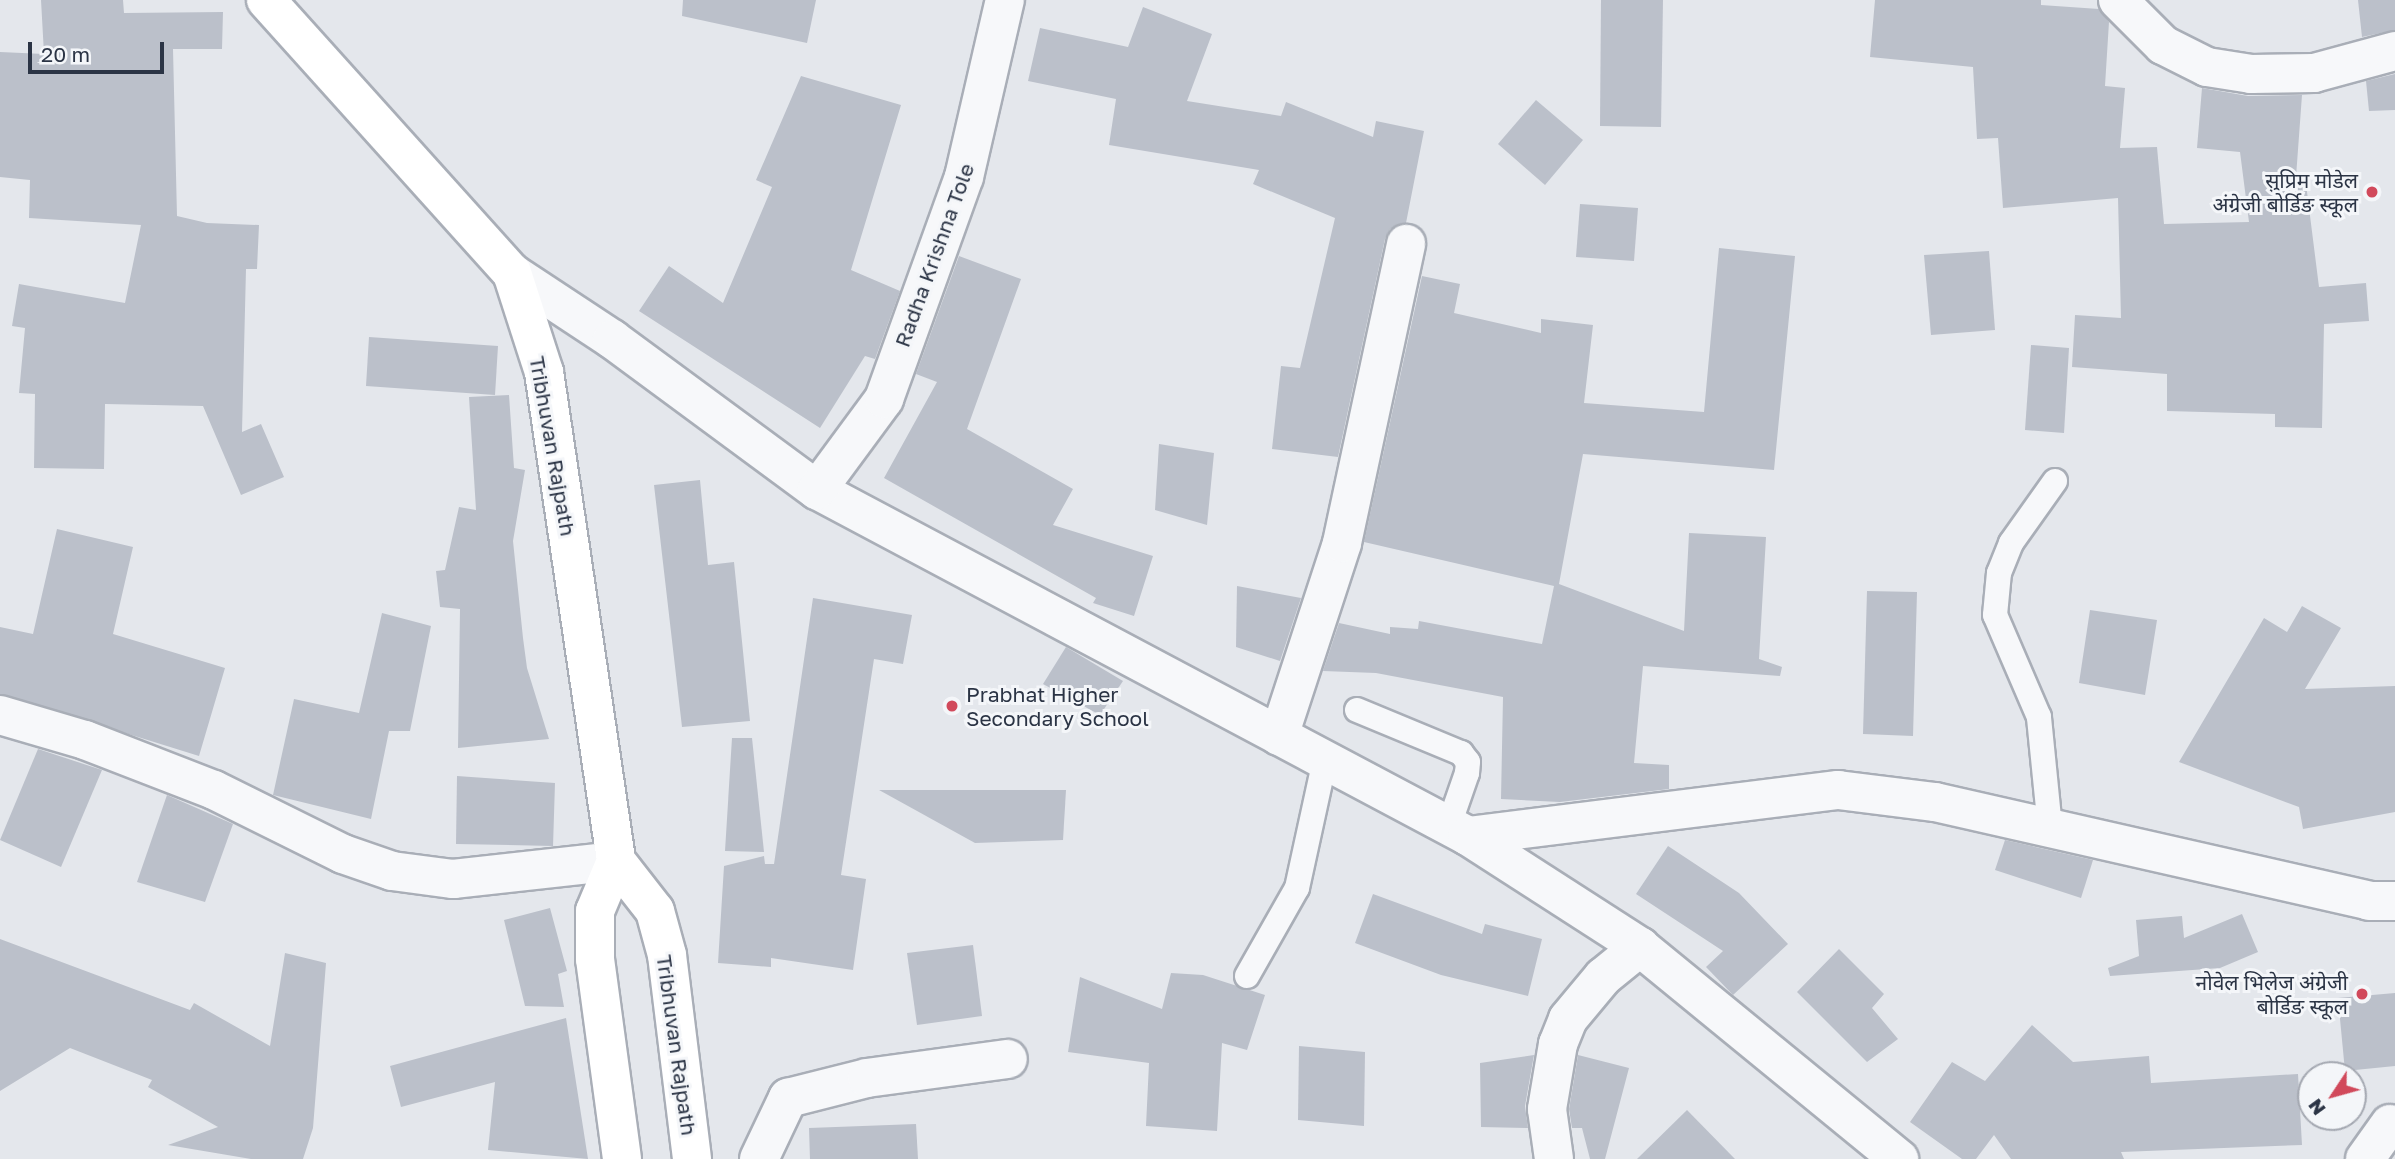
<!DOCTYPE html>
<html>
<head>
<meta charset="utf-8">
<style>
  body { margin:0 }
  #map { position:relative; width:2395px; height:1159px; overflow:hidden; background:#e4e7ec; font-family:"Golos Text","Noto Sans Devanagari",sans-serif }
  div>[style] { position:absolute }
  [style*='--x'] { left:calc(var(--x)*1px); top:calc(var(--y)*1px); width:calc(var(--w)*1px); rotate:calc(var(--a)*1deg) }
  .building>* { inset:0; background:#bbc0ca }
  .roads { filter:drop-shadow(2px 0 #a9aeb7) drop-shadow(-2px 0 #a9aeb7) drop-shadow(0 2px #a9aeb7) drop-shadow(0 -2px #a9aeb7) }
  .service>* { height:24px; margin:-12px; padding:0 12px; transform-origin:12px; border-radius:12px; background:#f7f8fa }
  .minor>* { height:38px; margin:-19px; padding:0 19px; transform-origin:19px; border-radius:19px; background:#f7f8fa }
  .trunk>* { height:38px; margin:-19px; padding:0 19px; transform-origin:19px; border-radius:19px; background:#fff }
  .dots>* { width:19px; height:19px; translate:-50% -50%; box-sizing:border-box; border:4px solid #f4f6f9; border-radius:50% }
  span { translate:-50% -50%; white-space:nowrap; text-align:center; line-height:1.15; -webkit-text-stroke:6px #f4f6f9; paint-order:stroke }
  .poi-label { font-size:21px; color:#2b3445 }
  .right { translate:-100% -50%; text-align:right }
  .left { translate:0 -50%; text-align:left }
  .street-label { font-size:21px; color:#2b3445 }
  .north { position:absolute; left:2297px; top:1061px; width:70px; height:70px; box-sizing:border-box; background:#f4f6f9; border:2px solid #a4a8b1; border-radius:50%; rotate:234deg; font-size:19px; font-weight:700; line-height:28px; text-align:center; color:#2b3445 }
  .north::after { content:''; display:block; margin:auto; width:24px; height:32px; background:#d1495b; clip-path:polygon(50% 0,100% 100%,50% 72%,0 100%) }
  .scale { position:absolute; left:28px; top:42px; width:136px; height:32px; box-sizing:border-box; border:4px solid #2b3445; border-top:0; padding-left:9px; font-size:21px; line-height:24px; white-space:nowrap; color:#2b3445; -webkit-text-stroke:5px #f4f6f9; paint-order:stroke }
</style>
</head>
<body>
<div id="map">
  <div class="building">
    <i style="clip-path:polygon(41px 0,123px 0,124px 13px,223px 12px,222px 49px,173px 49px,177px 216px,207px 223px,259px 225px,257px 269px,246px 269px,242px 432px,261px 424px,284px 477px,241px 495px,203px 406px,105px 404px,104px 469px,34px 468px,35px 394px,19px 393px,25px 328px,12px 326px,19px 284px,125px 303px,141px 225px,29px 218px,30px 180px,0 177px,0 52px,44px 54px)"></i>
    <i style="clip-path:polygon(683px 0,816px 0,807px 43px,682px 16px)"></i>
    <i style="clip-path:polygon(1601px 0,1663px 0,1661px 127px,1600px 126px)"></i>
    <i style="clip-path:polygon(1875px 0,2041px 0,2041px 5px,2099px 9px,2109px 22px,2105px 86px,2125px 88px,2120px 148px,2157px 147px,2164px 224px,2249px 222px,2240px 152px,2197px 148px,2202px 88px,2248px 96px,2302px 95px,2296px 177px,2305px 176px,2319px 287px,2366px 283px,2369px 321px,2324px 324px,2322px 428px,2275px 427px,2275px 414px,2167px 411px,2167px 374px,2072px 367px,2075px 315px,2121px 318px,2118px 198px,2003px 208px,1998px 138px,1977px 139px,1973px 67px,1870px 57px)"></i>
    <i style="clip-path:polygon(2358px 0,2395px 0,2395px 30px,2362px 37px)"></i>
    <i style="clip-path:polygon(1143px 7px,1212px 34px,1187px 101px,1281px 116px,1286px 102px,1373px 137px,1376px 121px,1424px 131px,1406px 223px,1390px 229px,1385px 239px,1338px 457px,1272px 449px,1281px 366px,1300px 368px,1335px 218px,1253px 184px,1259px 170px,1109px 145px,1116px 99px,1028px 81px,1040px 28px,1128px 47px)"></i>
    <i style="clip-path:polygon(2395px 74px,2395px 110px,2369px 111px,2366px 81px)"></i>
    <i style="clip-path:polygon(801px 76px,901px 105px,851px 270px,900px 291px,875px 359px,865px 356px,820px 428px,639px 311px,669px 266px,723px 303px,772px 187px,756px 180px)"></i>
    <i style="clip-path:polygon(1536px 100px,1583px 140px,1545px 185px,1498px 144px)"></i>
    <i style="clip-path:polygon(1580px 204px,1638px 208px,1634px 261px,1576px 257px)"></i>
    <i style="clip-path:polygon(1719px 248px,1795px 256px,1774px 470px,1583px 454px,1559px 584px,1684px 631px,1689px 533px,1766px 537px,1759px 659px,1782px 667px,1780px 676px,1643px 666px,1634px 763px,1669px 765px,1669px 789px,1560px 802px,1501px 799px,1503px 697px,1376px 673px,1323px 671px,1339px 623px,1390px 634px,1390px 627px,1418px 629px,1419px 621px,1542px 644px,1554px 586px,1364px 542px,1422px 276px,1460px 284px,1454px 313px,1541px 333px,1541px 319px,1593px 325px,1584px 403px,1704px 412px)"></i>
    <i style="clip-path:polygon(1989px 251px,1995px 330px,1931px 335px,1924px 255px)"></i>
    <i style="clip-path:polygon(959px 256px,1021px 279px,967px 429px,1073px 489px,1053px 525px,1153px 556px,1134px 616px,1093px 603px,1096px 598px,884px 478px,937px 382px,916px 374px)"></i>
    <i style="clip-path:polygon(369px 337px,498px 346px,495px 395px,366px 386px)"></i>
    <i style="clip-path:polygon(2031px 345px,2069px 348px,2064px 433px,2025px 430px)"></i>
    <i style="clip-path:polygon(509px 395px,514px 468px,525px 470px,513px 541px,523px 638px,527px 668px,549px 739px,458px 748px,460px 609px,440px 607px,436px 571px,445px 570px,459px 507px,476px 510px,469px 397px)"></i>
    <i style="clip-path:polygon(1159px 444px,1214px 453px,1207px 525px,1155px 510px)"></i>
    <i style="clip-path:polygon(700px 480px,708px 565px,734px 562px,750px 721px,682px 727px,654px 485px)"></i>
    <i style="clip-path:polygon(57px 529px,133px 547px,113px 634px,225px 668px,199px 756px,0 694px,0 627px,33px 634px)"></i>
    <i style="clip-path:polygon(1237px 586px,1301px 598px,1280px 661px,1236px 647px)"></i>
    <i style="clip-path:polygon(1867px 591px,1917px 592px,1913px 736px,1863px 734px)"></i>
    <i style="clip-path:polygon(813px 598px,912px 615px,903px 664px,874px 659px,841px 875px,866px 879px,853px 970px,771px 958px,771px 967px,718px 963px,724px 866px,764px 856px,765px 864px,774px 864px)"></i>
    <i style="clip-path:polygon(2302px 606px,2341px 628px,2305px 689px,2395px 686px,2395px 812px,2303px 829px,2299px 807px,2179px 762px,2264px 618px,2287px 632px)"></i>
    <i style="clip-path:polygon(2090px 610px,2157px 620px,2145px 695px,2079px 683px)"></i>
    <i style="clip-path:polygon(382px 613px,431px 626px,410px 731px,389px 731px,371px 819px,273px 795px,294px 699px,359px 713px)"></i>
    <i style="clip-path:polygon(1066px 647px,1123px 681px,1100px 715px,1043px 684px)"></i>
    <i style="clip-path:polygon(732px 738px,752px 738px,764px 852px,725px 851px)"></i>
    <i style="clip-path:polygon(38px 749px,102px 770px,61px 867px,0 840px)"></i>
    <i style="clip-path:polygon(457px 776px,555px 783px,553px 846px,456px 844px)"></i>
    <i style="clip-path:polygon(879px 790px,1066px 790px,1063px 840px,975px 843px)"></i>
    <i style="clip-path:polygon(167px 795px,233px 824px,205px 902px,137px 882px)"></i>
    <i style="clip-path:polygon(2005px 840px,2093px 860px,2081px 898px,1995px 870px)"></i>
    <i style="clip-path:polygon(1668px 846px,1739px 893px,1788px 944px,1733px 995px,1706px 967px,1723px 951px,1636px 894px)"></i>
    <i style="clip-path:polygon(1373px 894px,1482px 934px,1485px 924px,1542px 939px,1528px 996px,1441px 975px,1355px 943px)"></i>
    <i style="clip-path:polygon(550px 908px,567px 971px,558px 974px,564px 1007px,525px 1006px,504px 920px)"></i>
    <i style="clip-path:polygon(2242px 914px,2258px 952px,2220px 968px,2110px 976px,2108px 968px,2139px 956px,2136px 920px,2182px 916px,2184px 938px)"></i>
    <i style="clip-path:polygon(0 939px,190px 1010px,194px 1003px,270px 1046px,285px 953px,326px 963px,313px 1128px,303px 1159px,251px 1159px,168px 1145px,218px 1127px,148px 1087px,152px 1080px,70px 1048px,0 1091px)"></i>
    <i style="clip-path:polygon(973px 945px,982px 1016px,917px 1025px,907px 953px)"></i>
    <i style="clip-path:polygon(1839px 949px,1884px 994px,1872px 1008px,1898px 1039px,1867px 1062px,1797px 992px)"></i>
    <i style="clip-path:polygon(1171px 973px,1203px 975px,1265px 995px,1247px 1050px,1222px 1043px,1217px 1131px,1146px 1126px,1149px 1063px,1068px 1052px,1080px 977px,1162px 1009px)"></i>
    <i style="clip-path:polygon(2395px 993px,2395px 1066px,2345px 1071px,2338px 998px)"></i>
    <i style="clip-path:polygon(566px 1018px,588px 1159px,488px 1150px,495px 1082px,401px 1107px,390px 1066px)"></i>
    <i style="clip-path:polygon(2032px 1025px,2073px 1062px,2149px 1056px,2151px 1083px,2298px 1074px,2302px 1145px,2121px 1152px,2124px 1159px,2011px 1159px,1994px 1135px,1976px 1159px,1962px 1159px,1910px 1122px,1952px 1062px,1985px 1081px)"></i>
    <i style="clip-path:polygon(1299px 1046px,1365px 1052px,1364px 1126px,1298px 1120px)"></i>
    <i style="clip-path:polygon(1534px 1055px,1525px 1106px,1528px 1128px,1481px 1127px,1480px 1063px)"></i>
    <i style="clip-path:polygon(1578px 1055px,1629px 1068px,1605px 1159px,1590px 1159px,1582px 1128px,1572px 1128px,1569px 1109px)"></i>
    <i style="clip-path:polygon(1687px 1110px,1735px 1159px,1637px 1159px)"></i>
    <i style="clip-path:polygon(916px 1124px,918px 1159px,810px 1159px,809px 1128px)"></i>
  </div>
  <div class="roads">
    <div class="service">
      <i style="--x:1357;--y:710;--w:113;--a:22.5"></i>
      <i style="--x:1461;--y:753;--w:11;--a:52"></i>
      <i style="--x:1468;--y:762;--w:11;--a:95"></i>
      <i style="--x:1467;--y:773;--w:55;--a:109.1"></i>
      <i style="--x:2050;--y:828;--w:112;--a:-95.7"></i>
      <i style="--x:2039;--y:717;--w:111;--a:-113.3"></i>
      <i style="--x:1995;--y:615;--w:42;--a:-84.6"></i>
      <i style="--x:1999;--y:573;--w:32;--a:-68"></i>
      <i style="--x:2011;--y:543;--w:76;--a:-54.6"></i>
      <i style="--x:1247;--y:976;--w:101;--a:-60.4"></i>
      <i style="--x:1297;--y:888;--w:131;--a:-77.7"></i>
    </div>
    <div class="minor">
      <i style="--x:2118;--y:0;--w:64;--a:45"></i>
      <i style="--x:2163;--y:45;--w:49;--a:26.6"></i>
      <i style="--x:2207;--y:67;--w:45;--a:9"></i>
      <i style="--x:2251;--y:74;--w:63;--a:-0.9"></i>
      <i style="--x:2314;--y:73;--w:84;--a:-15.2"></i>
      <i style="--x:512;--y:273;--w:120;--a:33.4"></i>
      <i style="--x:612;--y:339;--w:255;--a:36.4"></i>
      <i style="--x:817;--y:490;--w:737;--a:27.99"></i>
      <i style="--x:1468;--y:836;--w:205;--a:32.8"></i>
      <i style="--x:1640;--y:947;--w:335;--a:39.3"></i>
      <i style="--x:817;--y:490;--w:113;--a:-53.6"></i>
      <i style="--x:884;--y:399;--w:236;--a:-70.2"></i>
      <i style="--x:964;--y:177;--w:182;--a:-77"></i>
      <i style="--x:0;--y:715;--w:89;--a:16.4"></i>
      <i style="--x:85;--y:740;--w:138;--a:21.2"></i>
      <i style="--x:214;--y:790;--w:144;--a:26.4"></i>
      <i style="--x:343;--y:854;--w:52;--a:19.1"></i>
      <i style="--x:392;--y:871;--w:62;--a:7.5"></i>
      <i style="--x:453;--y:879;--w:164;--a:-6.3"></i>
      <i style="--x:1279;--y:736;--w:203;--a:-71.9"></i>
      <i style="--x:1342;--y:543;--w:306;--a:-77.9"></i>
      <i style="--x:1468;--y:836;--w:373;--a:-7.1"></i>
      <i style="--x:1838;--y:790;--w:98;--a:7.1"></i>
      <i style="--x:1935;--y:802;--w:445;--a:12.8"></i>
      <i style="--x:2369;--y:901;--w:26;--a:0"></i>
      <i style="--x:759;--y:1159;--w:68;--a:-64.6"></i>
      <i style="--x:788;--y:1098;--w:81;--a:-14.2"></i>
      <i style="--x:867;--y:1078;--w:142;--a:-7.7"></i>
      <i style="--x:1554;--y:1159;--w:50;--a:-98"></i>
      <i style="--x:1547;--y:1109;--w:66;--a:-80.4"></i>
      <i style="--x:1558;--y:1044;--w:27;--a:-68"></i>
      <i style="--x:1568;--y:1019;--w:55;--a:-50.2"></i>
      <i style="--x:1603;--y:977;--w:48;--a:-39"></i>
      <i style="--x:2365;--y:1159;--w:43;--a:-54.5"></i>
    </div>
    <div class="trunk">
      <i style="--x:266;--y:0;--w:367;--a:48"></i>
      <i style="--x:512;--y:273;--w:104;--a:72.1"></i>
      <i style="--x:544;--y:372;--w:494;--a:81.6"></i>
      <i style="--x:616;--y:861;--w:63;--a:52"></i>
      <i style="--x:655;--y:911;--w:46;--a:74.7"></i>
      <i style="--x:667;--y:955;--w:206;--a:83"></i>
      <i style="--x:616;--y:861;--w:54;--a:112.8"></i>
      <i style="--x:595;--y:911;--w:48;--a:90"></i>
      <i style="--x:595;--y:959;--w:202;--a:82.3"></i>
    </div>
  </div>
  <div class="dots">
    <i style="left:2372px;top:192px;background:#d1495b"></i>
    <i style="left:952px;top:706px;background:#d1495b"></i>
    <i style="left:2362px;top:994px;background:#d1495b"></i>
  </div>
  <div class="poi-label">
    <span class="right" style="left:2358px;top:192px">सुप्रिम मोडेल<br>अंग्रेजी बोर्डिङ स्कूल</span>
    <span class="left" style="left:966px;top:706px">Prabhat Higher<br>Secondary School</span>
    <span class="right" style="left:2348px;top:994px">नोवेल भिलेज अंग्रेजी<br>बोर्डिङ स्कूल</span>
  </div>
  <div class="street-label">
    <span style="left:934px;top:255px;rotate:-70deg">Radha Krishna Tole</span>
    <span style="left:553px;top:446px;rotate:80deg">Tribhuvan Rajpath</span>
    <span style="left:677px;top:1045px;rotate:82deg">Tribhuvan Rajpath</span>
  </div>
  <div class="north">N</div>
  <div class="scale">20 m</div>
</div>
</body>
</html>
